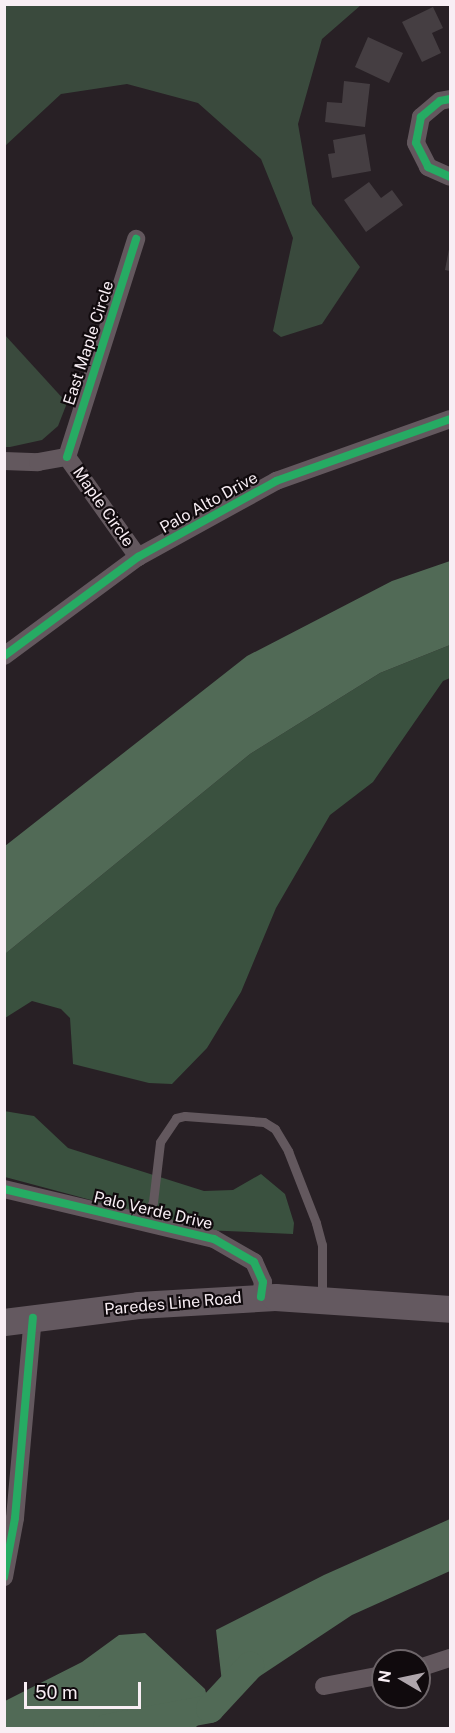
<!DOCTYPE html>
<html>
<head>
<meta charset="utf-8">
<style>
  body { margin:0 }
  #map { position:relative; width:455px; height:1733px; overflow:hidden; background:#282025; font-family:"Public Sans",sans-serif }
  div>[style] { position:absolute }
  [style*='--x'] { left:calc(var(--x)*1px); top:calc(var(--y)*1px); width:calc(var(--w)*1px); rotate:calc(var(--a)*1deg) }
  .green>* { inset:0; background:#3a4a3d }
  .forest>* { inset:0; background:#3a513f }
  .water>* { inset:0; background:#516a56 }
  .river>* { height:28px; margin:-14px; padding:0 14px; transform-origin:14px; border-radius:14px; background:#516a56 }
  .building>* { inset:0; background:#453e42 }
  .lane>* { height:9px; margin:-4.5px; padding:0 4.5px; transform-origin:4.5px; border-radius:4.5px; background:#63585e }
  .street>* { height:18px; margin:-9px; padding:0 9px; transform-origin:9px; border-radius:9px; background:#63585e }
  .primary>* { height:27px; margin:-13.5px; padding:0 13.5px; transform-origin:13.5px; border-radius:13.5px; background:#645960 }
  .cycleway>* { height:8px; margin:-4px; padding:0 4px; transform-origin:4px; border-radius:4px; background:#26ab63 }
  span { translate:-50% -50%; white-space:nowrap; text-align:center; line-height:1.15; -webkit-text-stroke:4.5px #100a0d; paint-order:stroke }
  .street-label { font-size:16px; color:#f8eef4 }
  .frame { position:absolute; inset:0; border:6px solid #f8eef4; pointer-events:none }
  .north { position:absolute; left:371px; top:1649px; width:60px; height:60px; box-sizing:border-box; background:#100a0d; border:2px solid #6d6569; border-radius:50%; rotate:279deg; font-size:16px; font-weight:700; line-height:24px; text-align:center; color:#f8eef4 }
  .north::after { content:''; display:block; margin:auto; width:21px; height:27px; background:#afa6ac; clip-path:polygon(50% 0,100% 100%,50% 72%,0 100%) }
  .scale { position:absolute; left:24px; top:1682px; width:117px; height:27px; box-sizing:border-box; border:3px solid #f8eef4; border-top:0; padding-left:8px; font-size:18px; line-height:21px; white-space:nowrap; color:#f8eef4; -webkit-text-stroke:4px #100a0d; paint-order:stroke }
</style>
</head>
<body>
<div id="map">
  <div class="green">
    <i style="clip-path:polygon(5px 4px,361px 5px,322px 39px,298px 124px,312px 204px,360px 267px,322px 324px,281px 337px,273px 331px,293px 238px,261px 159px,198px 103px,127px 84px,61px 94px,5px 146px)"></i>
    <i style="clip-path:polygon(4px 334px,67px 403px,58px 426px,42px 440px,10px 447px,5px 447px)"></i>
  </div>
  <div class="forest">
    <i style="clip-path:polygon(450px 645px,450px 678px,443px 681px,373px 782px,330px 815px,276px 908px,241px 992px,207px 1048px,172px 1084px,149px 1083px,73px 1064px,70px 1018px,61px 1009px,32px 1001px,5px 1018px,5px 954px,250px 754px,380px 673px)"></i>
    <i style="clip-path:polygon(4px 1111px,34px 1116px,68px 1148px,204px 1191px,233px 1190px,261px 1174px,285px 1194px,294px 1223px,293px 1234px,203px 1230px,5px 1177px)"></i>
  </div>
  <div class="water">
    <i style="clip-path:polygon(450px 561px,450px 645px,380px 673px,250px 754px,5px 954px,5px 846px,247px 656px,392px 581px)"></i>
    <i style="clip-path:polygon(450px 1519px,450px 1571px,352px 1615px,224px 1700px,216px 1630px,324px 1575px)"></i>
    <i style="clip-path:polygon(145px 1633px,205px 1689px,211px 1712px,195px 1728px,5px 1728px,5px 1701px,82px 1662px,119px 1635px)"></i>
  </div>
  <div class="river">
    <i style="--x:107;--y:1728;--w:105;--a:-10.5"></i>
    <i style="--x:210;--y:1709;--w:59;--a:-47.1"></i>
  </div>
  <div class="building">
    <i style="clip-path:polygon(433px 7px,443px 28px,432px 33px,441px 53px,422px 62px,402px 22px)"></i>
    <i style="clip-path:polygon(368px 37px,403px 53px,389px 83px,355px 67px)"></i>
    <i style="clip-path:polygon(344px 81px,370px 84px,365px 127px,325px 122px,327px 102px,342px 103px)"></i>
    <i style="clip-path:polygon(365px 134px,371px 171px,332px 178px,328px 154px,335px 153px,333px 140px)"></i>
    <i style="clip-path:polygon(369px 182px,381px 198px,392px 190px,403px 205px,366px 232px,344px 200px)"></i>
    <i style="clip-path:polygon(450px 244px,450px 271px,445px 270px)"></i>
  </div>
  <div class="lane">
    <i style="--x:142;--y:1222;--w:23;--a:-61"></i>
    <i style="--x:153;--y:1202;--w:60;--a:-83.3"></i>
    <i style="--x:160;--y:1142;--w:29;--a:-56"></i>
    <i style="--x:176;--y:1118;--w:9;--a:-13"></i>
    <i style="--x:185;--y:1116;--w:79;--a:4.3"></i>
    <i style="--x:264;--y:1122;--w:13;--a:32"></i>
    <i style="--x:275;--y:1129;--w:26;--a:59"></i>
    <i style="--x:288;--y:1151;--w:77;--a:68.7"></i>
    <i style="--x:316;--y:1223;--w:23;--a:75"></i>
    <i style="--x:322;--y:1245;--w:52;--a:90"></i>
  </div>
  <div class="street">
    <i style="--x:450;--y:99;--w:10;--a:169"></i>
    <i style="--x:440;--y:101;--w:25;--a:140"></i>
    <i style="--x:421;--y:117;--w:26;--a:101"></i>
    <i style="--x:416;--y:143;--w:27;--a:63"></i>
    <i style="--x:428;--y:167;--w:24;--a:24"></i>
    <i style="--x:67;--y:457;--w:229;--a:-72.4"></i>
    <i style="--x:67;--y:457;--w:123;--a:54.6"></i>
    <i style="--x:4;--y:461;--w:34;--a:2"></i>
    <i style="--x:38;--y:462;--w:29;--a:-10"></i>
    <i style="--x:4;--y:656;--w:167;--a:-36.5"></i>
    <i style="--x:138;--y:557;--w:158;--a:-28.8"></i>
    <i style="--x:276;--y:481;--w:185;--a:-19.6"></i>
    <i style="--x:4;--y:1189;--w:216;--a:13.4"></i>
    <i style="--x:214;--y:1239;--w:46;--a:29.9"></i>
    <i style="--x:254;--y:1262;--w:22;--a:66"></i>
    <i style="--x:263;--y:1282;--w:15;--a:98"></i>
    <i style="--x:4;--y:1577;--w:60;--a:-79.4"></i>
    <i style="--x:15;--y:1518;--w:201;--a:-84.9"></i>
    <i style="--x:419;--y:1668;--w:33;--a:-18"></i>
    <i style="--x:324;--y:1686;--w:60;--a:-10.6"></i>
  </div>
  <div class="primary">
    <i style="--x:4;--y:1322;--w:135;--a:-7.2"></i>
    <i style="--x:138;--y:1305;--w:137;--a:-3.3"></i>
    <i style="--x:275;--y:1297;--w:175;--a:3.9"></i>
  </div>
  <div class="cycleway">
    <i style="--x:450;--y:99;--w:10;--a:169"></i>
    <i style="--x:440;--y:101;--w:25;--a:140"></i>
    <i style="--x:421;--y:117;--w:26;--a:101"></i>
    <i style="--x:416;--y:143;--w:27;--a:63"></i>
    <i style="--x:428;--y:167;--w:24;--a:24"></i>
    <i style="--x:67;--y:457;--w:229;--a:-72.4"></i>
    <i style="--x:4;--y:656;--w:167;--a:-36.5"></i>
    <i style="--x:138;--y:557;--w:158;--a:-28.8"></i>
    <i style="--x:276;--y:481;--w:185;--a:-19.6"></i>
    <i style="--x:4;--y:1189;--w:216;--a:13.4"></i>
    <i style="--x:214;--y:1239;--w:46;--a:29.9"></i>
    <i style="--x:254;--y:1262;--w:22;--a:66"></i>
    <i style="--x:263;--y:1282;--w:15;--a:98"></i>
    <i style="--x:4;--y:1577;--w:60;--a:-79.4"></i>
    <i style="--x:15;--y:1518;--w:201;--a:-84.9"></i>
  </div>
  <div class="street-label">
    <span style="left:89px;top:343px;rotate:-72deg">East Maple Circle</span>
    <span style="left:209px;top:503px;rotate:-29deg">Palo Alto Drive</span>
    <span style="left:103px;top:507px;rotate:55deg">Maple Circle</span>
    <span style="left:153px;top:1211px;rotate:13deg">Palo Verde Drive</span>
    <span style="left:173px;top:1304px;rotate:-5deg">Paredes Line Road</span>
  </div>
  <div class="frame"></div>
  <div class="north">N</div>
  <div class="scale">50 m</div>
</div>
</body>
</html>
